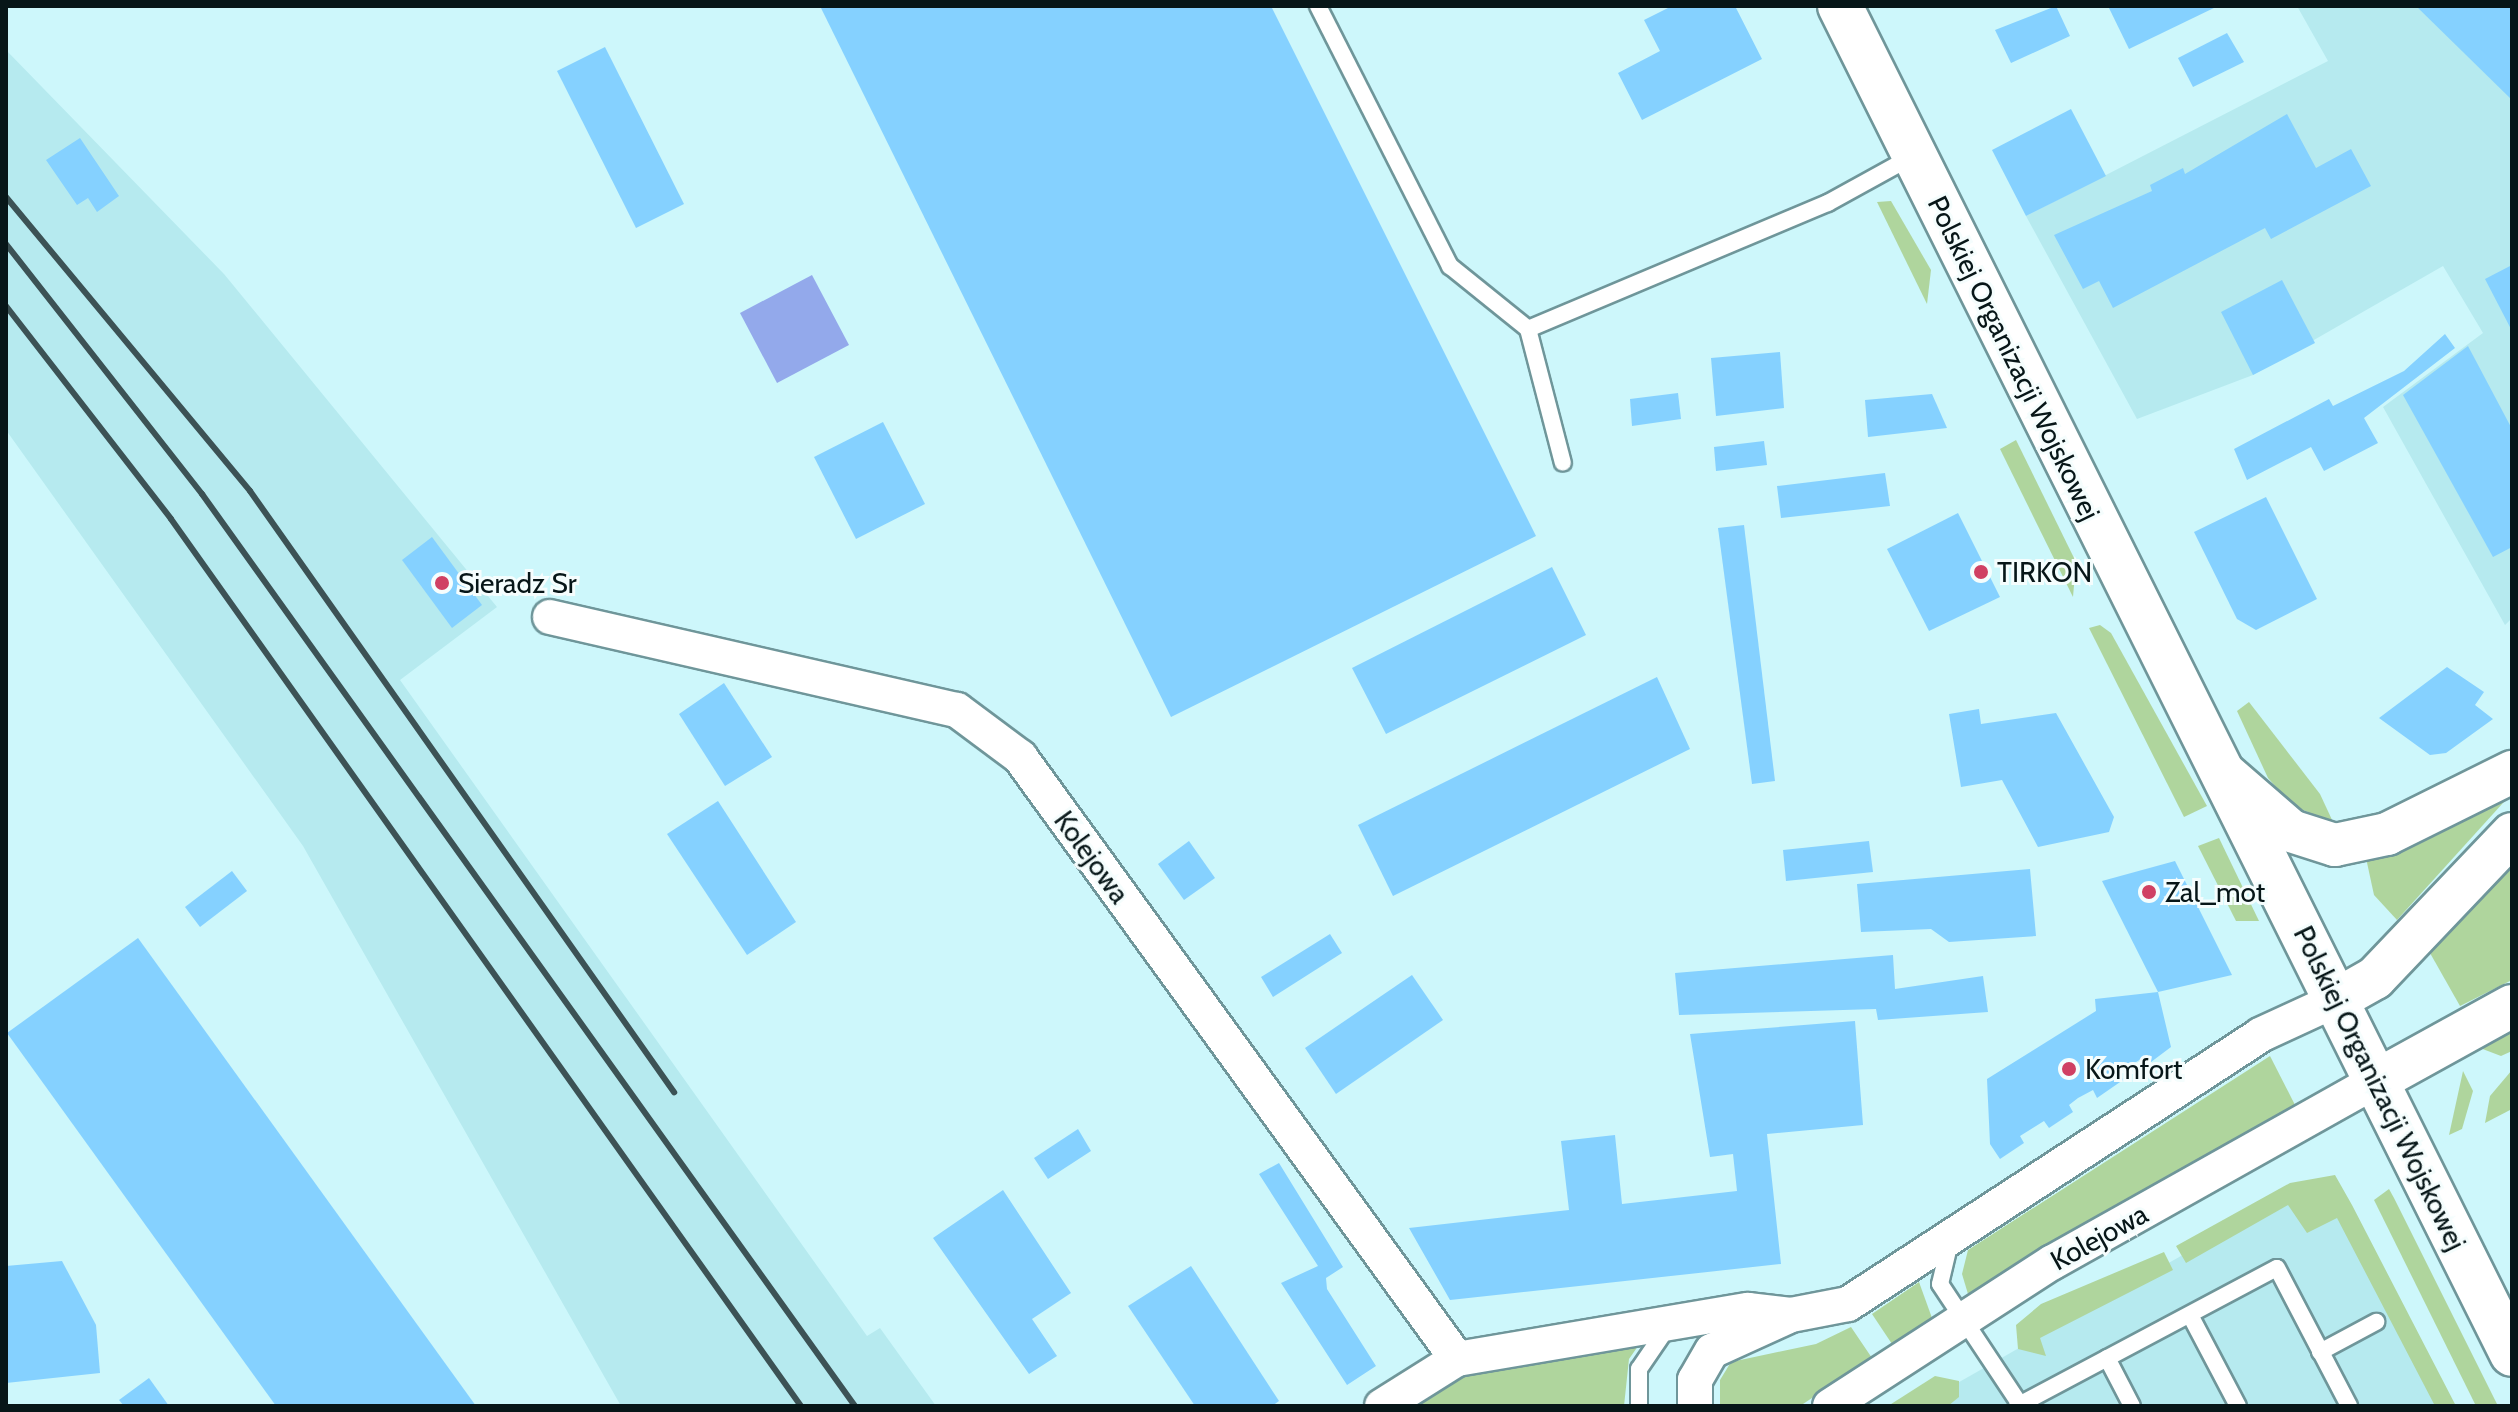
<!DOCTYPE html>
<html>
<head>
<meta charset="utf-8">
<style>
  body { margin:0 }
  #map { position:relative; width:2518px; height:1412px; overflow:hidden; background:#cdf7fb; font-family:Cabin,sans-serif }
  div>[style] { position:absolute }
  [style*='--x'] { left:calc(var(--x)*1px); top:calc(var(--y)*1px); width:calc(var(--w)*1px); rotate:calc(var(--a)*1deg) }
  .built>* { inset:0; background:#b6eaef }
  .green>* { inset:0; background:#afd59d }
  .water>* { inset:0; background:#93a9eb }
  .building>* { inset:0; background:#85d1ff }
  .roads { filter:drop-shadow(2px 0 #6f969a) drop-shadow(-2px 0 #6f969a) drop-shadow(0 2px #6f969a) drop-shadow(0 -2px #6f969a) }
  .service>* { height:16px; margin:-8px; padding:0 8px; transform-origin:8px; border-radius:8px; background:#fff }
  .minor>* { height:34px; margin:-17px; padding:0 17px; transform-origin:17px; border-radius:17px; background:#fff }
  .tertiary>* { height:42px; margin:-21px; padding:0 21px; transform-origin:21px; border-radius:21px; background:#fff }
  .secondary>* { height:44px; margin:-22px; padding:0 22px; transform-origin:22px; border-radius:22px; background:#fff }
  .rail>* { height:6px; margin:-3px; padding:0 3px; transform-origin:3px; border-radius:3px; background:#3c5255 }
  .dots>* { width:22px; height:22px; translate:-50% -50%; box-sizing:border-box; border:4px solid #f5fdfd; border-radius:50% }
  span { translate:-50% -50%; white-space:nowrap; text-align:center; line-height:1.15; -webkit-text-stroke:6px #f5fdfd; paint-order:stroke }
  .street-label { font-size:28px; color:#071618 }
  .poi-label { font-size:28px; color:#071618 }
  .left { translate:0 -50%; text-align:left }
  .frame { position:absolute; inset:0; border:8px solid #071618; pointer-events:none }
</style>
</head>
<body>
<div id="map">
  <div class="built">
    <i style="clip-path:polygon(2297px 6px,2512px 6px,2512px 618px,2505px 625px,2383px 407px,2483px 333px,2443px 266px,2253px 375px,2137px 419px,2026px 216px,2328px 61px)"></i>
    <i style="clip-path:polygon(6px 50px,224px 274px,497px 607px,400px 680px,867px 1336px,880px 1328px,936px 1406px,621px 1406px,303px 846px,6px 430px)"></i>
    <i style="clip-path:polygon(2290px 1194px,2335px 1200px,2448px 1406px,1917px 1406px)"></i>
  </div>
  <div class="green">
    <i style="clip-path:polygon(1891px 201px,1931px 270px,1927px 304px,1877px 202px)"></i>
    <i style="clip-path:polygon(2016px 440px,2076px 562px,2073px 597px,2000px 449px)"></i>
    <i style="clip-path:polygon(2100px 625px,2111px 633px,2207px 806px,2184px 817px,2089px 628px)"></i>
    <i style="clip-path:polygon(2249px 702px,2320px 794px,2333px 822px,2293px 806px,2268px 778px,2237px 711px)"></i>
    <i style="clip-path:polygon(2512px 793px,2397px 920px,2374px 895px,2366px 858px)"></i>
    <i style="clip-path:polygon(2219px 838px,2259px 921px,2236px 921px,2198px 846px)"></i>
    <i style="clip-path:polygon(2512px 864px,2512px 980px,2460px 1006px,2430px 953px)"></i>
    <i style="clip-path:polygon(2512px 1030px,2512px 1051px,2501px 1056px,2480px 1048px)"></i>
    <i style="clip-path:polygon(2270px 1056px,2295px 1105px,1968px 1294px,1962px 1274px,1968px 1250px)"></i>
    <i style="clip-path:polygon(2512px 1070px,2512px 1109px,2485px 1123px,2490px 1096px)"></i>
    <i style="clip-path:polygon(2463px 1071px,2473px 1091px,2462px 1129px,2449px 1135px)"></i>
    <i style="clip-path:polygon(2335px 1175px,2352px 1205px,2456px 1406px,2435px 1406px,2337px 1218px,2307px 1233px,2288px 1205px,2186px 1263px,2176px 1246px,2290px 1183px)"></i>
    <i style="clip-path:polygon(2389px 1189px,2394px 1198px,2498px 1406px,2476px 1406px,2374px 1200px)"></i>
    <i style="clip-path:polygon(2164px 1252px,2173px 1270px,2040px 1338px,2046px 1356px,2018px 1349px,2016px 1325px,2041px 1304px)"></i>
    <i style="clip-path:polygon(1919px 1282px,1932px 1318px,1892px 1344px,1872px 1314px)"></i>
    <i style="clip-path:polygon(1851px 1327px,1872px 1358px,1800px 1406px,1720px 1406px,1720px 1380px,1731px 1362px,1816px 1344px)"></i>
    <i style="clip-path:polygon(1643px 1339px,1629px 1359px,1624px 1406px,1412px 1406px,1463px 1374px)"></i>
    <i style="clip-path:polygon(1935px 1376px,1959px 1381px,1959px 1397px,1948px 1406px,1888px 1406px)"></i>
  </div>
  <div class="water">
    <i style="clip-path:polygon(812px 275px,849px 345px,777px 383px,740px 313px)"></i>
  </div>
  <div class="building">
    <i style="clip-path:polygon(820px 6px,1271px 6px,1536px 536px,1171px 717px)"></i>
    <i style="clip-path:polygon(1672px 6px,1735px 6px,1762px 59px,1642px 120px,1618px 73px,1660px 51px,1644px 20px)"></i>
    <i style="clip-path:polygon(2056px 6px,2070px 36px,2011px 63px,1995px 30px)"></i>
    <i style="clip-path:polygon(2108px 6px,2218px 6px,2129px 49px)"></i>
    <i style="clip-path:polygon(2416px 6px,2512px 6px,2512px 100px)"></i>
    <i style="clip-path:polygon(2227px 33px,2244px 62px,2193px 87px,2178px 58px)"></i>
    <i style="clip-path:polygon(605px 47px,684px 204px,636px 228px,557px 71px)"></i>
    <i style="clip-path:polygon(2071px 109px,2106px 176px,2026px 216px,1992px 150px)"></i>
    <i style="clip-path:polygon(2287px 114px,2316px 168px,2351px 149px,2371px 186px,2271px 239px,2265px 228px,2113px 308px,2099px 281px,2083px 289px,2054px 235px,2152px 191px,2150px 185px,2183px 168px,2185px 174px)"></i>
    <i style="clip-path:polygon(80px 138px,119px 196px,97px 212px,88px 198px,77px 205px,46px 160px)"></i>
    <i style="clip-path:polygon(2512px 265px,2512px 331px,2485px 279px)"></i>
    <i style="clip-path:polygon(2282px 280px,2315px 343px,2253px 375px,2221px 312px)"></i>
    <i style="clip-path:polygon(2445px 334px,2455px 348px,2364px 418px,2378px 443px,2324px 471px,2311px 447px,2247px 480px,2234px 449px,2329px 399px,2333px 406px,2404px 371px)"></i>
    <i style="clip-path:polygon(2468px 346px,2512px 429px,2512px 547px,2493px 557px,2403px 395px)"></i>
    <i style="clip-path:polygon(1780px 352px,1784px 408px,1716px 416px,1711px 358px)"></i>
    <i style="clip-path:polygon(1678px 393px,1681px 419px,1632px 426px,1630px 399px)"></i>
    <i style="clip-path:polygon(1932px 394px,1947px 428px,1868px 437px,1865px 400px)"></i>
    <i style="clip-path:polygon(883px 422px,925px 504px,856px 539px,814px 457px)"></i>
    <i style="clip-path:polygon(1764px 441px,1767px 465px,1716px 471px,1714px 447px)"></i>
    <i style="clip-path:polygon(1885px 473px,1890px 506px,1781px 518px,1777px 486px)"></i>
    <i style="clip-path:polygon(2266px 497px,2317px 599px,2256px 630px,2237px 619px,2194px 532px)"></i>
    <i style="clip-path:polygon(1958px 513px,2000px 597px,1929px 631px,1887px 549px)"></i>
    <i style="clip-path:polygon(1744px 525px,1775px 781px,1752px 784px,1718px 528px)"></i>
    <i style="clip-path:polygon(432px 537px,482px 605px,452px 628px,402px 560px)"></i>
    <i style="clip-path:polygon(1552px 567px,1586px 635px,1386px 734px,1352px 668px)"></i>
    <i style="clip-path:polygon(2447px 667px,2484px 692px,2475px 705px,2493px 719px,2446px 753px,2430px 755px,2379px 718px)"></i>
    <i style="clip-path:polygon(1657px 677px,1690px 749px,1393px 896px,1358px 825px)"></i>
    <i style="clip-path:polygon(724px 683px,772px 757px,725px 786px,679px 714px)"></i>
    <i style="clip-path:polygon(1979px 709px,1981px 724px,2056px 713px,2114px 817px,2109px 832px,2038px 847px,2002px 780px,1961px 787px,1949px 714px)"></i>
    <i style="clip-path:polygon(718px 801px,796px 922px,747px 955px,667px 834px)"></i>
    <i style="clip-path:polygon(1189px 841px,1215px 878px,1184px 900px,1158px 864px)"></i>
    <i style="clip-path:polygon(1869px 841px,1873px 872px,1786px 881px,1783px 850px)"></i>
    <i style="clip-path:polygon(2175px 861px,2232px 975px,2158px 992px,2102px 881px)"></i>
    <i style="clip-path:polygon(2030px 869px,2036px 936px,1949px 942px,1931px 929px,1861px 932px,1857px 884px)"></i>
    <i style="clip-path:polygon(232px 871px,247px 891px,200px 927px,185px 907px)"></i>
    <i style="clip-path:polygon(1330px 934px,1342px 953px,1273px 997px,1261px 977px)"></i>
    <i style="clip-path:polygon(138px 938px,476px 1406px,276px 1406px,7px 1033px)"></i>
    <i style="clip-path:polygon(1893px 955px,1895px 989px,1983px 976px,1988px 1012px,1878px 1020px,1876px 1009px,1679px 1015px,1675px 973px)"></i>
    <i style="clip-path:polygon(1412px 975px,1443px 1020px,1336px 1094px,1305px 1048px)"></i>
    <i style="clip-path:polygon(2158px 992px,2171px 1047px,2147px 1065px,2141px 1059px,2120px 1072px,2123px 1080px,2097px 1098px,2093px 1090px,2078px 1098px,2069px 1105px,2073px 1112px,2049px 1128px,2044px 1121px,2020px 1136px,2024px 1143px,2000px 1159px,1990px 1144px,1987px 1079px,2096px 1011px,2095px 999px)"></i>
    <i style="clip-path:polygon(1855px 1021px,1863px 1125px,1767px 1134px,1781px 1264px,1450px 1300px,1409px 1228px,1569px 1210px,1561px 1141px,1615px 1135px,1622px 1204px,1737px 1191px,1733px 1154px,1710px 1157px,1690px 1034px)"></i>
    <i style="clip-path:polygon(1078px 1129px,1091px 1151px,1048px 1179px,1034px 1158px)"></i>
    <i style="clip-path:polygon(1279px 1163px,1343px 1267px,1326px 1278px,1327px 1289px,1376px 1366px,1347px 1385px,1281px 1283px,1318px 1266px,1259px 1174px)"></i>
    <i style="clip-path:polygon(1003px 1190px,1071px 1293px,1032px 1319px,1057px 1356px,1029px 1374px,933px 1238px)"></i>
    <i style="clip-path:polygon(62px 1261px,96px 1325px,100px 1373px,6px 1383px,6px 1266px)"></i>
    <i style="clip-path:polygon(1191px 1266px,1279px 1401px,1272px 1406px,1195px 1406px,1128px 1306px)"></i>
    <i style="clip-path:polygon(149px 1378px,169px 1406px,124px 1406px,119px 1400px)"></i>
  </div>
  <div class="roads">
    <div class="service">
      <i style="--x:1318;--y:6;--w:292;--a:63.1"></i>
      <i style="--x:1450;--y:266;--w:100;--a:38.9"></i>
      <i style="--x:1528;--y:329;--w:138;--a:75.4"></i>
      <i style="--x:1528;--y:329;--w:325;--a:-22.8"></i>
      <i style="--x:1828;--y:203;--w:97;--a:-28.9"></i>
      <i style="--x:1950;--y:1242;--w:43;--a:103.4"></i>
      <i style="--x:1940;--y:1284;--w:146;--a:56.4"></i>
      <i style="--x:2190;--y:1315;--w:103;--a:62.2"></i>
      <i style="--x:2320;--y:1352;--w:64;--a:-28.2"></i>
      <i style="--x:2107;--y:1358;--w:54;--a:62.5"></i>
      <i style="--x:1639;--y:1406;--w:37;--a:-90"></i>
      <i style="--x:1639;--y:1369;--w:50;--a:-55.7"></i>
      <i style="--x:2017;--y:1406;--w:294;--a:-28"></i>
      <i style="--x:2277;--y:1268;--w:156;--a:62.4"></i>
    </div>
    <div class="minor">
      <i style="--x:550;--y:617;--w:417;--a:12.9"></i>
      <i style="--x:957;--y:710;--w:79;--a:36.7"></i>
      <i style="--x:1020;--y:757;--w:744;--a:54.02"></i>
      <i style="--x:1382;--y:1406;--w:89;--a:-32.1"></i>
      <i style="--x:1457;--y:1359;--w:295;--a:-9.6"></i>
      <i style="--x:1748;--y:1310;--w:43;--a:6.6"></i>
      <i style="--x:1791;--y:1315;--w:58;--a:-10.9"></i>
      <i style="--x:1848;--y:1304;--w:492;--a:-33.1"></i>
      <i style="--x:2260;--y:1035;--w:84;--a:-24.7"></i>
      <i style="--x:1695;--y:1406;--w:26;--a:-90"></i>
      <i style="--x:1695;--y:1380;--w:34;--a:-60"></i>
      <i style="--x:1712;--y:1351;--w:82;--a:-24.4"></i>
      <i style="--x:1830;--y:1406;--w:265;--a:-32.9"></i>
      <i style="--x:2053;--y:1262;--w:370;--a:-29.3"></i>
    </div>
    <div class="tertiary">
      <i style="--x:2222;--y:771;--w:91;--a:41"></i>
      <i style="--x:2291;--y:831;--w:46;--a:17.7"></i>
      <i style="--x:2335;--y:845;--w:53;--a:-11.9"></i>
      <i style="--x:2387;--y:834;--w:140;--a:-26.4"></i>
      <i style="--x:2336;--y:1000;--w:45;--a:-29.4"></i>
      <i style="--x:2375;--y:978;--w:199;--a:-46.4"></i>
      <i style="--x:2376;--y:1081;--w:155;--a:-28.9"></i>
    </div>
    <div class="secondary">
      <i style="--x:1840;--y:6;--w:1506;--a:63.5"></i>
    </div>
  </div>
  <div class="rail">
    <i style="--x:6;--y:197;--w:382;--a:50.3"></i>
    <i style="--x:250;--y:491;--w:736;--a:54.8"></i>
    <i style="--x:6;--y:244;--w:318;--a:51.9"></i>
    <i style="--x:202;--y:494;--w:1122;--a:54.4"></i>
    <i style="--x:6;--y:306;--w:269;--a:52.2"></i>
    <i style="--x:171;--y:519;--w:1088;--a:54.62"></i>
  </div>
  <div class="dots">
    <i style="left:1981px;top:572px;background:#d04063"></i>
    <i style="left:442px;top:583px;background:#d04063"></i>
    <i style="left:2149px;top:892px;background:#d04063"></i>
    <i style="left:2069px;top:1069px;background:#d04063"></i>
  </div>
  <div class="street-label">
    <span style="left:2014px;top:358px;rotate:64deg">Polskiej Organizacji Wojskowej</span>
    <span style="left:1092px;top:857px;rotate:54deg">Kolejowa</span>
    <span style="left:2380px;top:1088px;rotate:64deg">Polskiej Organizacji Wojskowej</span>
    <span style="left:2099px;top:1237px;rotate:-29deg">Kolejowa</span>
  </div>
  <div class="poi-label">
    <span class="left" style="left:1997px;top:572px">TIRKON</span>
    <span class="left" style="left:458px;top:583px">Sieradz Sr</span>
    <span class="left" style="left:2165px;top:892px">Zal_mot</span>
    <span class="left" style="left:2085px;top:1069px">Komfort</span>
  </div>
  <div class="frame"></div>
</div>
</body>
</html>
